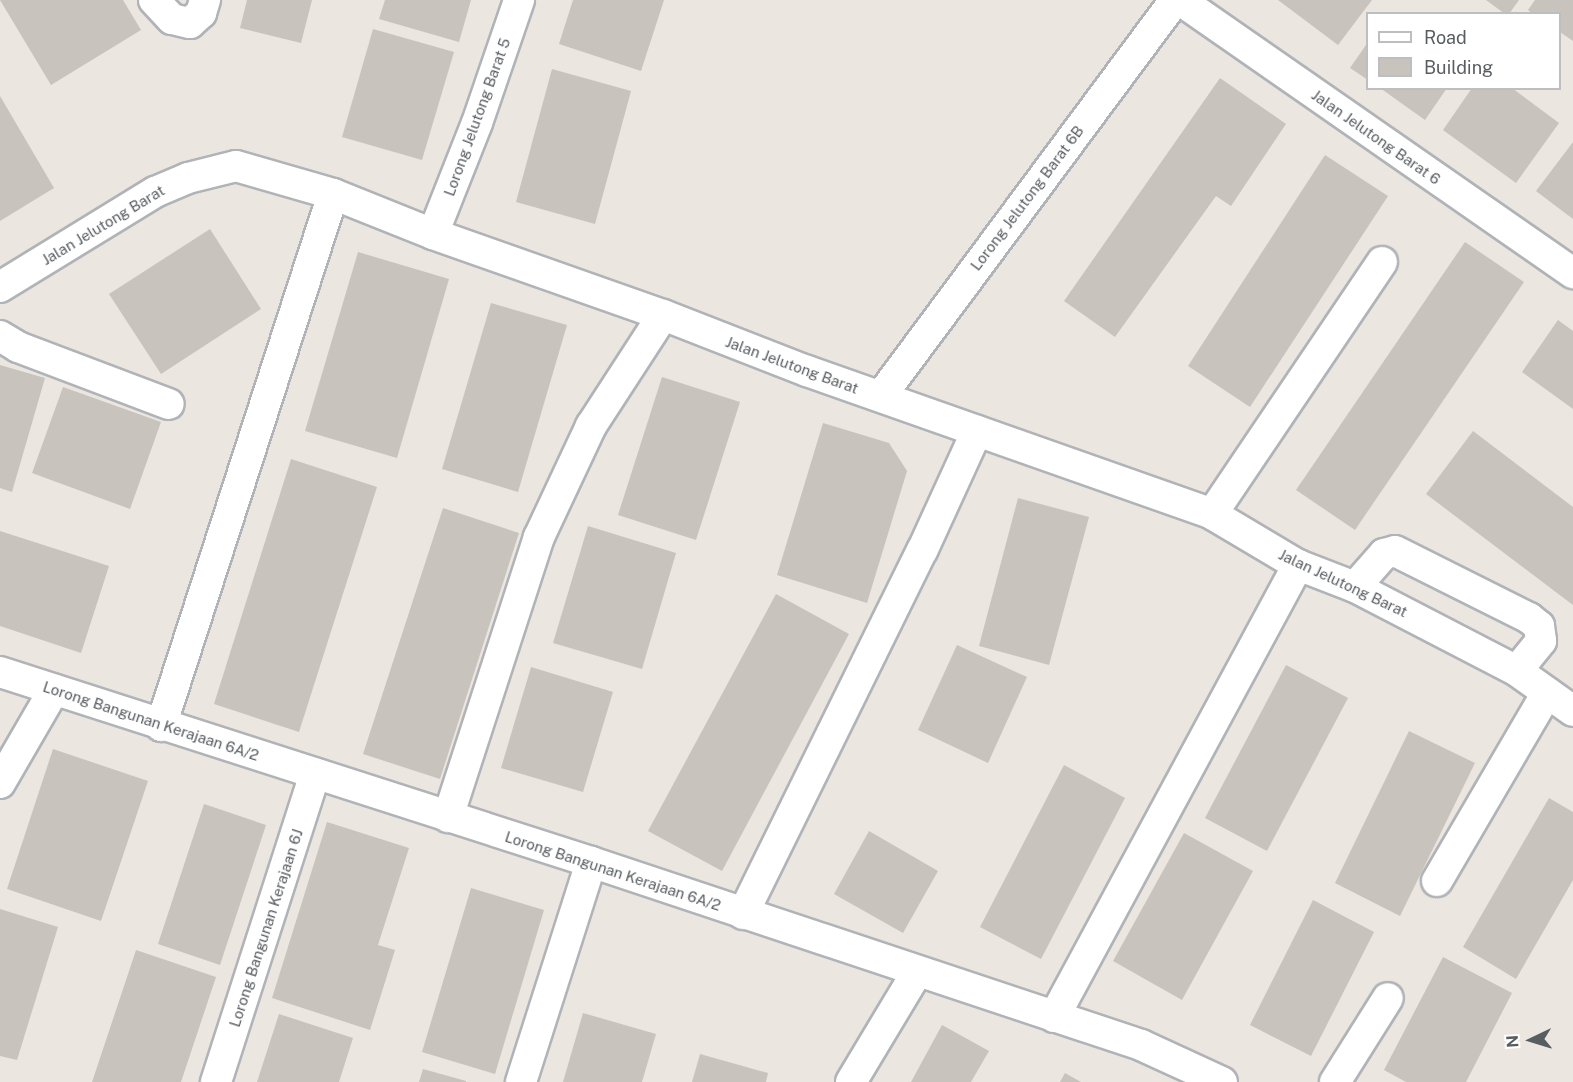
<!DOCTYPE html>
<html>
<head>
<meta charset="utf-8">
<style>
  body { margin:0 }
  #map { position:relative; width:1573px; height:1082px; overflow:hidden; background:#ebe6df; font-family:"Public Sans",sans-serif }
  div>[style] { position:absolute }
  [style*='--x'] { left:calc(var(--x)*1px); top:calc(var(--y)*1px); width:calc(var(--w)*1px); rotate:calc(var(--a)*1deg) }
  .building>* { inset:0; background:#c8c3bd }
  .roads { filter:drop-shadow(2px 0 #b0b3b7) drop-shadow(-2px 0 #b0b3b7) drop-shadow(0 2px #b0b3b7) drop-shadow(0 -2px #b0b3b7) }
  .minor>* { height:30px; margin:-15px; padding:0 15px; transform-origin:15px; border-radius:15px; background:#fff }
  span { translate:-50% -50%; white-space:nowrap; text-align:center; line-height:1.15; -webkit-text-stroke:5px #fff; paint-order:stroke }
  .street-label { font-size:15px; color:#585d60 }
  .legend { position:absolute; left:1366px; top:12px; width:195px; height:78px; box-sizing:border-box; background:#fff; border:2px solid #bcbebf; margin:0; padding:8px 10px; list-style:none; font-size:18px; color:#585d60 }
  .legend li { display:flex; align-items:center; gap:12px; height:30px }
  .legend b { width:30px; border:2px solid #bcbebf }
  .north { position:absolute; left:1501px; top:1010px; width:60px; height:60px; -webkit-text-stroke:4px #fff; paint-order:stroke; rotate:266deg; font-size:16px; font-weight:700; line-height:24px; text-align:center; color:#585d60 }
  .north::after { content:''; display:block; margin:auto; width:21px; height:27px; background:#585d60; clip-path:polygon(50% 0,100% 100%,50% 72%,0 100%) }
</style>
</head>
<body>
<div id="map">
  <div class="building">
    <i style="clip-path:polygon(0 0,123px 0,141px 30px,51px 85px)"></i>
    <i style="clip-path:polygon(247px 0,312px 0,301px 43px,240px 28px)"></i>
    <i style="clip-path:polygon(385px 0,471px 0,459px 42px,379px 19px)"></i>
    <i style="clip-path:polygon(573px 0,664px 0,641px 71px,559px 44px)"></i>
    <i style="clip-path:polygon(1278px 0,1372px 0,1338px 45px)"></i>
    <i style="clip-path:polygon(1486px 0,1519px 0,1509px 14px,1505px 14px)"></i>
    <i style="clip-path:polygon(1535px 0,1573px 0,1573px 41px,1560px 32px,1560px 14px,1533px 14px,1528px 10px)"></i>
    <i style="clip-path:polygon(373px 29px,454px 52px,422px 160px,342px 137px)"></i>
    <i style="clip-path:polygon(1368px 42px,1368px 80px,1350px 68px)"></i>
    <i style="clip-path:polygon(552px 69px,631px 91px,595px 224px,516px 202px)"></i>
    <i style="clip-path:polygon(1220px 78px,1286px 124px,1231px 206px,1216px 196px,1115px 337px,1064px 301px)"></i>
    <i style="clip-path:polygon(1380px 88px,1447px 88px,1425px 120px)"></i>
    <i style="clip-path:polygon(1472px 88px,1512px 88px,1559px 123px,1516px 183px,1443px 130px)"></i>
    <i style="clip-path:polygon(0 96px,54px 188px,0 221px)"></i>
    <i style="clip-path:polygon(1573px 142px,1573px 219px,1536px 191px)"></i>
    <i style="clip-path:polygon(1325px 155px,1388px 196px,1250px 407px,1188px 366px)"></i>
    <i style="clip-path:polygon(210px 229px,261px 309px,161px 374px,109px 294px)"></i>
    <i style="clip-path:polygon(1465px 242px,1524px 282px,1355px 530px,1296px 490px)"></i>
    <i style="clip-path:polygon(358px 252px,449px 279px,397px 458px,305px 431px)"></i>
    <i style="clip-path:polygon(491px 303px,567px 325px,518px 492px,442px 469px)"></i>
    <i style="clip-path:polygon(1558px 320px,1573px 331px,1573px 409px,1522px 372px)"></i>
    <i style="clip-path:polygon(0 365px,45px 378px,12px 492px,0 488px)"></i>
    <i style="clip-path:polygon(662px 377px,740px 402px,696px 540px,618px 515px)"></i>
    <i style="clip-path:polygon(63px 387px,161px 422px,130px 509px,32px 473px)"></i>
    <i style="clip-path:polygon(823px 423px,889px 443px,907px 471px,867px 603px,777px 575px)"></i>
    <i style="clip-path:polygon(1473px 431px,1573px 507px,1573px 605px,1426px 494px)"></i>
    <i style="clip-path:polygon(291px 459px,377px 487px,299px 732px,214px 704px)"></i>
    <i style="clip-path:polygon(1018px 498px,1089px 517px,1049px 665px,979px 646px)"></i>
    <i style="clip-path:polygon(443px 508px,519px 533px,440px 779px,363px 754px)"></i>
    <i style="clip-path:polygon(588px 526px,676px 553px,642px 669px,553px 643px)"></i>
    <i style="clip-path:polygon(0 531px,109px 566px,81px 653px,0 626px)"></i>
    <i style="clip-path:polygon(776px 594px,849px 634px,722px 871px,648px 831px)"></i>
    <i style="clip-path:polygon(957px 645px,1027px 677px,988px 763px,918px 730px)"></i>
    <i style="clip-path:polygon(1286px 665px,1348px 698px,1267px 851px,1205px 818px)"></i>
    <i style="clip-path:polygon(531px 667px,613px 692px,583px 792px,501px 768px)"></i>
    <i style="clip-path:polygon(1409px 731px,1475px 763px,1400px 916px,1335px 883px)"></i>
    <i style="clip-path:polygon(53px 749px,148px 781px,101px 921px,7px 889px)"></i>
    <i style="clip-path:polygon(1064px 765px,1125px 798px,1041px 959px,980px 927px)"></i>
    <i style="clip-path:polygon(1549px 798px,1573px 812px,1573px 880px,1516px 979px,1463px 947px)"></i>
    <i style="clip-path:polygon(204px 804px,266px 825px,220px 965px,158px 944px)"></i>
    <i style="clip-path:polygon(327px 822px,409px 848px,378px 945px,395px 950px,370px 1030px,272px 998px)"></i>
    <i style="clip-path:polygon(869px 831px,938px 871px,903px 933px,834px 894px)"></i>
    <i style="clip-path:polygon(1184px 833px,1253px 871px,1182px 1000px,1113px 961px)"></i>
    <i style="clip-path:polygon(471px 888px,544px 910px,495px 1074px,422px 1052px)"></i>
    <i style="clip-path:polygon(1313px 900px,1374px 932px,1311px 1056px,1250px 1025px)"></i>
    <i style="clip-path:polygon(0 909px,58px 927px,17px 1060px,0 1056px)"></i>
    <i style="clip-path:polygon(136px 950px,216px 977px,181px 1082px,92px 1082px)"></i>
    <i style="clip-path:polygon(1443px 957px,1512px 993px,1466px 1082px,1406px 1082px,1384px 1070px)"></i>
    <i style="clip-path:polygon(583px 1013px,656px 1034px,642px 1082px,563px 1082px)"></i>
    <i style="clip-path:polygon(279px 1014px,353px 1038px,339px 1082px,257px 1082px)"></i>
    <i style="clip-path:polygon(942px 1025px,989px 1051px,971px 1082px,911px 1082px)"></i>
    <i style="clip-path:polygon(700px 1054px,768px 1073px,766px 1082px,692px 1082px)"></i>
    <i style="clip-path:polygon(423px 1069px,466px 1081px,466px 1082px,419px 1082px)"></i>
    <i style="clip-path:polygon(1065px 1073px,1081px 1082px,1060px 1082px)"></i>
  </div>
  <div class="roads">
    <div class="minor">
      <i style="--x:154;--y:0;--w:26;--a:47"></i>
      <i style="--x:172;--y:19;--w:18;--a:13"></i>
      <i style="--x:190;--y:23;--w:15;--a:-42"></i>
      <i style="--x:201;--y:13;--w:14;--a:-73"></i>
      <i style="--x:1180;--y:0;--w:479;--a:34.8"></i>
      <i style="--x:433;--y:234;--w:119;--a:-68.4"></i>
      <i style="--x:477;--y:123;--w:130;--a:-71.1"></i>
      <i style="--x:0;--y:287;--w:182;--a:-31.5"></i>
      <i style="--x:155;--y:192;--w:36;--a:-23"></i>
      <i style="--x:188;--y:178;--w:49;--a:-14"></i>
      <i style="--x:236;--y:166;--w:101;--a:16.1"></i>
      <i style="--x:333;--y:194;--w:108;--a:21.8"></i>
      <i style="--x:433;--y:234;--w:244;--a:19.4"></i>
      <i style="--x:663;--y:315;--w:155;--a:21.3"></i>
      <i style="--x:807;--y:371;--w:430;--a:19.4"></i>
      <i style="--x:1212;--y:514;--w:100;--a:30.7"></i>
      <i style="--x:1298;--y:565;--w:61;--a:21.1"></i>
      <i style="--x:1355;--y:587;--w:182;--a:27.4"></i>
      <i style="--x:1517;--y:671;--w:69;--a:35.5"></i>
      <i style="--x:0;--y:336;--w:21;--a:31"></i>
      <i style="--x:18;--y:347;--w:161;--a:20.7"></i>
      <i style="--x:881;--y:396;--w:493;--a:-53.4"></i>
      <i style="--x:1212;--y:514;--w:304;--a:-56"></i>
      <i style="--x:1355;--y:587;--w:44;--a:-48.7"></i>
      <i style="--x:1384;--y:554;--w:11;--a:-15"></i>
      <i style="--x:1395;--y:551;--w:150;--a:26.6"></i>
      <i style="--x:1529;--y:618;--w:13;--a:39"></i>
      <i style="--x:1539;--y:626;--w:15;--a:82"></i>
      <i style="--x:1541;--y:641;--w:38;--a:129"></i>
      <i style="--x:0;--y:672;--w:621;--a:17.82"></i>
      <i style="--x:591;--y:862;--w:580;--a:18.4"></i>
      <i style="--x:1141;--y:1045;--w:89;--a:24.6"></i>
      <i style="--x:161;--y:726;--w:559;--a:-72.08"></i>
      <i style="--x:0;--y:783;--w:108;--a:-59.9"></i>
      <i style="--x:448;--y:817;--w:294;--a:-72"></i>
      <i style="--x:539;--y:537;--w:123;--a:-64.9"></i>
      <i style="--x:591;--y:426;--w:132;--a:-57"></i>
      <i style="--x:1437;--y:881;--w:218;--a:-59.7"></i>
      <i style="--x:743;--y:914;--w:405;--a:-63.8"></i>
      <i style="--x:922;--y:551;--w:132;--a:-65.4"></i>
      <i style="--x:1054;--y:1017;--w:514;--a:-61.64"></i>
      <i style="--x:216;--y:1082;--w:324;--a:-72.2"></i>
      <i style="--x:521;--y:1082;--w:231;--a:-72.3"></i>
      <i style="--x:851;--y:1082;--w:128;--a:-59"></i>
      <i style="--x:1335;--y:1082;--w:99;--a:-57.8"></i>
    </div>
  </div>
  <div class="street-label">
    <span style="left:477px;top:117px;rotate:-70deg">Lorong Jelutong Barat 5</span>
    <span style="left:1376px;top:137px;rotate:35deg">Jalan Jelutong Barat 6</span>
    <span style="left:1027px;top:198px;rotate:-53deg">Lorong Jelutong Barat 6B</span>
    <span style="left:103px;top:225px;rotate:-31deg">Jalan Jelutong Barat</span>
    <span style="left:792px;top:365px;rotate:20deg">Jalan Jelutong Barat</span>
    <span style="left:1343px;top:583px;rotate:25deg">Jalan Jelutong Barat</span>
    <span style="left:151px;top:721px;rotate:18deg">Lorong Bangunan Kerajaan 6A/2</span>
    <span style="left:613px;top:871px;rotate:18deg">Lorong Bangunan Kerajaan 6A/2</span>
    <span style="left:266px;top:928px;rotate:-72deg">Lorong Bangunan Kerajaan 6J</span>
  </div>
  <ul class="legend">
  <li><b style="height:8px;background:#fff"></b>Road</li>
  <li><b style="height:16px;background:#c8c3bd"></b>Building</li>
  </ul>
  <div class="north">N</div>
</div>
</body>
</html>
